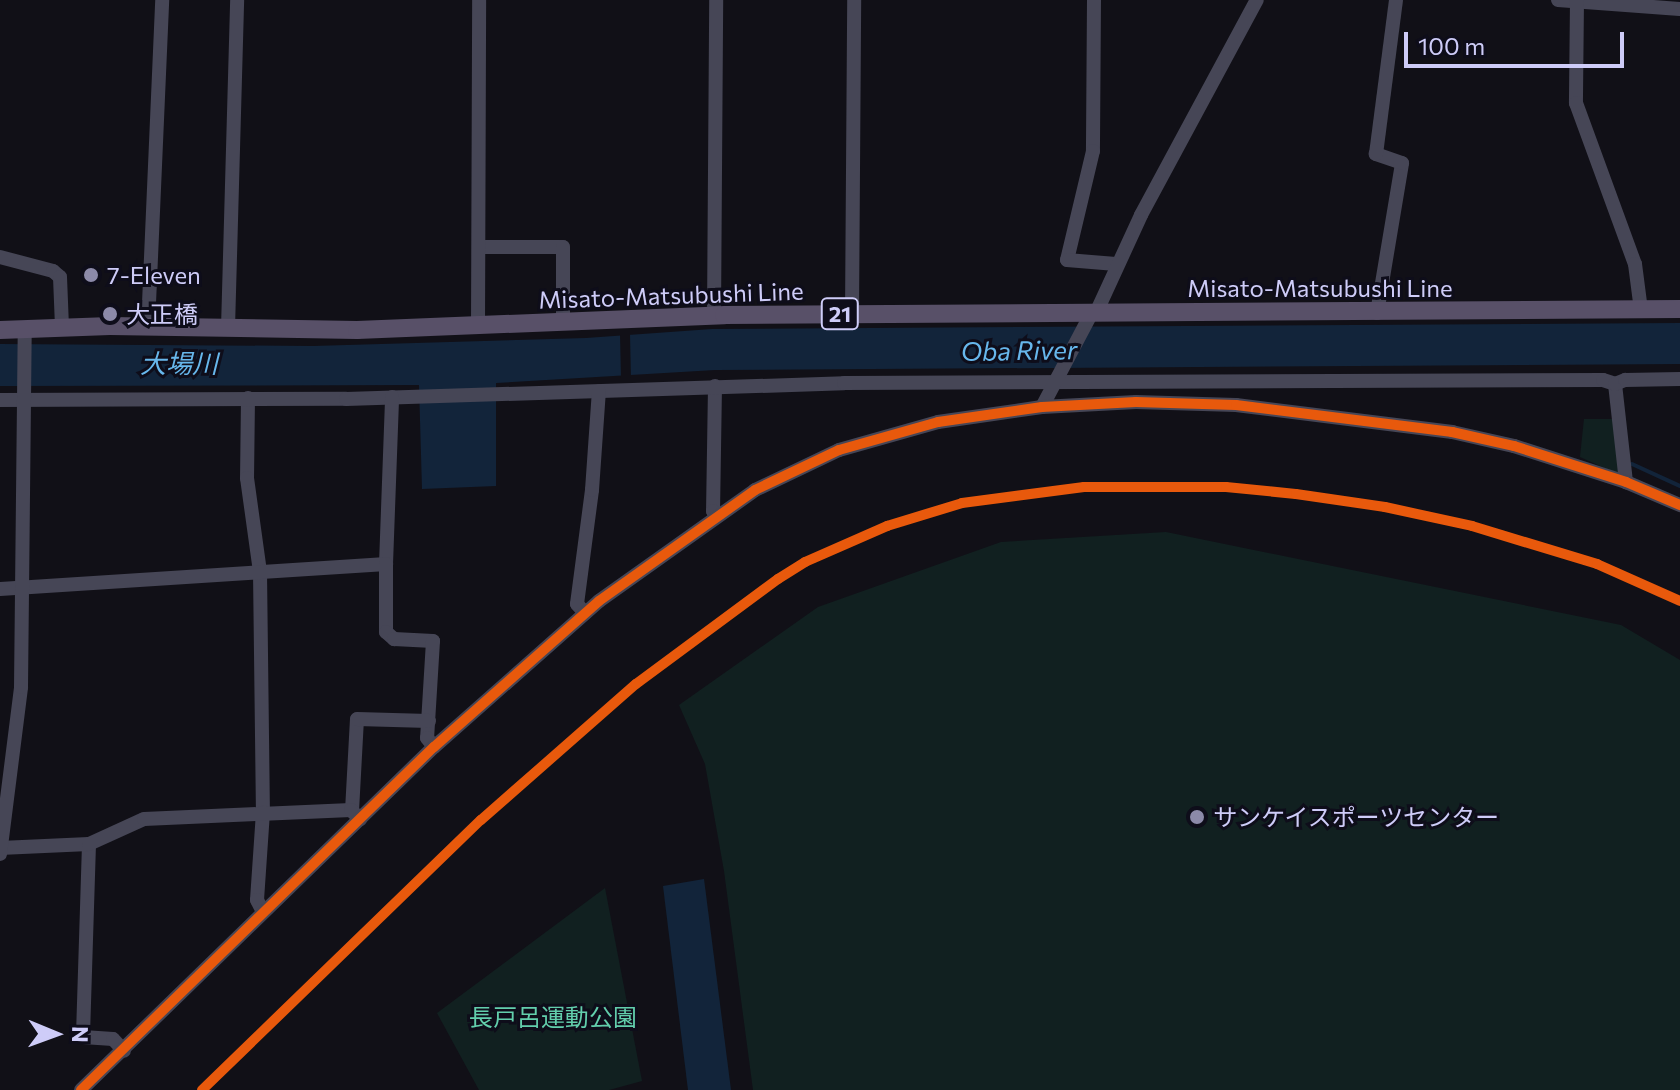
<!DOCTYPE html>
<html>
<head>
<meta charset="utf-8">
<style>
  body { margin:0 }
  #map { position:relative; width:1680px; height:1090px; overflow:hidden; background:#111017; font-family:Commissioner,"Noto Sans JP",sans-serif }
  div>[style] { position:absolute }
  [style*='--x'] { left:calc(var(--x)*1px); top:calc(var(--y)*1px); width:calc(var(--w)*1px); rotate:calc(var(--a)*1deg) }
  .green>* { inset:0; background:#112020 }
  .water>* { inset:0; background:#12243a }
  .pier>* { inset:0; background:#111017 }
  .stream>* { height:4px; margin:-2px; padding:0 2px; transform-origin:2px; border-radius:2px; background:#12243a }
  .minor>* { height:14px; margin:-7px; padding:0 7px; transform-origin:7px; border-radius:7px; background:#464656 }
  .major>* { height:18px; margin:-9px; padding:0 9px; transform-origin:9px; border-radius:9px; background:#585068 }
  .cycleway>* { height:10px; margin:-5px; padding:0 5px; transform-origin:5px; border-radius:5px; background:#e8590c }
  .dots>* { width:22px; height:22px; translate:-50% -50%; box-sizing:border-box; border:4px solid #0e0d1a; border-radius:50% }
  span { translate:-50% -50%; white-space:nowrap; text-align:center; line-height:1.15; -webkit-text-stroke:6px #0e0d1a; paint-order:stroke }
  .shield-label span { padding:2px 6px; background:#0e0d1a; border:2px solid; border-radius:6px; -webkit-text-stroke-width:0 }
  .shield-label { font-size:22px; color:#ceccf8; font-weight:700 }
  .poi-label { font-size:24px; color:#ceccf8 }
  .left { translate:0 -50%; text-align:left }
  .street-label { font-size:24px; color:#ceccf8 }
  .park-label { font-size:24px; color:#62ceac }
  .water-label { font-size:26px; color:#67b7ec; font-style:italic }
  .north { position:absolute; left:16px; top:994px; width:80px; height:80px; -webkit-text-stroke:6px #0e0d1a; paint-order:stroke; rotate:91deg; font-size:22px; font-weight:700; line-height:32px; text-align:center; color:#ceccf8 }
  .north::after { content:''; display:block; margin:auto; width:28px; height:36px; background:#ceccf8; clip-path:polygon(50% 0,100% 100%,50% 72%,0 100%) }
  .scale { position:absolute; left:1404px; top:32px; width:220px; height:36px; box-sizing:border-box; border:4px solid #ceccf8; border-top:0; padding-left:10px; font-size:24px; line-height:28px; white-space:nowrap; color:#ceccf8; -webkit-text-stroke:6px #0e0d1a; paint-order:stroke }
</style>
</head>
<body>
<div id="map">
  <div class="green">
    <i style="clip-path:polygon(1584px 419px,1613px 419px,1620px 475px,1580px 457px)"></i>
    <i style="clip-path:polygon(1166px 532px,1621px 625px,1680px 660px,1680px 1090px,753px 1090px,724px 871px,705px 764px,679px 705px,818px 607px,1001px 542px)"></i>
    <i style="clip-path:polygon(605px 888px,642px 1081px,609px 1090px,479px 1090px,437px 1013px)"></i>
  </div>
  <div class="water">
    <i style="clip-path:polygon(1680px 323px,1680px 364px,715px 370px,496px 383px,496px 486px,422px 489px,419px 385px,0 386px,0 344px,313px 346px,586px 338px,712px 329px)"></i>
    <i style="clip-path:polygon(704px 879px,731px 1090px,688px 1090px,663px 886px)"></i>
  </div>
  <div class="pier">
    <i style="clip-path:polygon(620px 334px,630px 334px,631px 379px,621px 379px)"></i>
  </div>
  <div class="stream">
    <i style="--x:1632;--y:464;--w:53;--a:24.6"></i>
  </div>
  <div class="minor">
    <i style="--x:1094;--y:0;--w:151;--a:90.4"></i>
    <i style="--x:1093;--y:151;--w:112;--a:103.4"></i>
    <i style="--x:1067;--y:260;--w:49;--a:4.7"></i>
    <i style="--x:1558;--y:0;--w:122;--a:4.2"></i>
    <i style="--x:1577;--y:0;--w:103;--a:90.6"></i>
    <i style="--x:1576;--y:103;--w:171;--a:69.9"></i>
    <i style="--x:1635;--y:264;--w:46;--a:82.6"></i>
    <i style="--x:479;--y:247;--w:84;--a:0"></i>
    <i style="--x:563;--y:247;--w:75;--a:90"></i>
    <i style="--x:0;--y:257;--w:55;--a:14.8"></i>
    <i style="--x:53;--y:271;--w:9;--a:41"></i>
    <i style="--x:60;--y:277;--w:50;--a:87.7"></i>
    <i style="--x:1377;--y:313;--w:152;--a:-80.5"></i>
    <i style="--x:1402;--y:163;--w:28;--a:-161"></i>
    <i style="--x:1376;--y:154;--w:155;--a:-82.6"></i>
    <i style="--x:852;--y:314;--w:314;--a:-89.6"></i>
    <i style="--x:714;--y:315;--w:315;--a:-89.6"></i>
    <i style="--x:148;--y:326;--w:326;--a:-87.5"></i>
    <i style="--x:478;--y:327;--w:327;--a:-89.8"></i>
    <i style="--x:228;--y:328;--w:328;--a:-88.4"></i>
    <i style="--x:1615;--y:384;--w:99;--a:83.6"></i>
    <i style="--x:715;--y:386;--w:125;--a:90.9"></i>
    <i style="--x:713;--y:511;--w:6;--a:59"></i>
    <i style="--x:248;--y:398;--w:80;--a:90.7"></i>
    <i style="--x:247;--y:478;--w:95;--a:82.1"></i>
    <i style="--x:260;--y:572;--w:240;--a:89.3"></i>
    <i style="--x:263;--y:812;--w:88;--a:93.9"></i>
    <i style="--x:257;--y:900;--w:13;--a:63"></i>
    <i style="--x:0;--y:400;--w:346;--a:-0.2"></i>
    <i style="--x:346;--y:399;--w:498;--a:-1.8"></i>
    <i style="--x:844;--y:383;--w:759;--a:-0.23"></i>
    <i style="--x:1603;--y:380;--w:13;--a:18"></i>
    <i style="--x:1615;--y:384;--w:11;--a:-22"></i>
    <i style="--x:1625;--y:380;--w:55;--a:-1"></i>
    <i style="--x:1042;--y:407;--w:105;--a:-62.2"></i>
    <i style="--x:1091;--y:314;--w:5;--a:-11"></i>
    <i style="--x:1096;--y:313;--w:108;--a:-65.3"></i>
    <i style="--x:1141;--y:215;--w:244;--a:-61.7"></i>
    <i style="--x:386;--y:564;--w:167;--a:-87.9"></i>
    <i style="--x:0;--y:589;--w:387;--a:-3.7"></i>
    <i style="--x:386;--y:564;--w:68;--a:90"></i>
    <i style="--x:386;--y:632;--w:11;--a:41"></i>
    <i style="--x:394;--y:639;--w:39;--a:3"></i>
    <i style="--x:433;--y:641;--w:97;--a:93.5"></i>
    <i style="--x:427;--y:738;--w:11;--a:52"></i>
    <i style="--x:585;--y:613;--w:12;--a:-132"></i>
    <i style="--x:577;--y:604;--w:115;--a:-82.5"></i>
    <i style="--x:592;--y:490;--w:99;--a:-86"></i>
    <i style="--x:352;--y:811;--w:92;--a:-86.9"></i>
    <i style="--x:357;--y:719;--w:72;--a:1.6"></i>
    <i style="--x:89;--y:844;--w:193;--a:91.8"></i>
    <i style="--x:83;--y:1037;--w:30;--a:4"></i>
    <i style="--x:113;--y:1039;--w:16;--a:47"></i>
    <i style="--x:0;--y:848;--w:89;--a:-2.6"></i>
    <i style="--x:89;--y:844;--w:60;--a:-24.4"></i>
    <i style="--x:144;--y:819;--w:207;--a:-2.5"></i>
    <i style="--x:351;--y:810;--w:13;--a:45"></i>
    <i style="--x:0;--y:854;--w:168;--a:-82.8"></i>
    <i style="--x:21;--y:687;--w:358;--a:-89.4"></i>
    <i style="--x:81;--y:1090;--w:492;--a:-44.2"></i>
    <i style="--x:434;--y:747;--w:220;--a:-41.5"></i>
    <i style="--x:599;--y:601;--w:191;--a:-35.4"></i>
    <i style="--x:755;--y:490;--w:93;--a:-25.5"></i>
    <i style="--x:839;--y:450;--w:103;--a:-15.8"></i>
    <i style="--x:938;--y:422;--w:105;--a:-8.2"></i>
    <i style="--x:1042;--y:407;--w:94;--a:-3"></i>
    <i style="--x:1136;--y:402;--w:100;--a:1.7"></i>
    <i style="--x:1236;--y:405;--w:218;--a:7.1"></i>
    <i style="--x:1452;--y:432;--w:64;--a:12.7"></i>
    <i style="--x:1514;--y:446;--w:118;--a:17.8"></i>
    <i style="--x:1626;--y:482;--w:59;--a:23.1"></i>
  </div>
  <div class="major">
    <i style="--x:0;--y:330;--w:110;--a:-2.1"></i>
    <i style="--x:110;--y:326;--w:247;--a:0.9"></i>
    <i style="--x:357;--y:330;--w:367;--a:-2.3"></i>
    <i style="--x:724;--y:315;--w:956;--a:-0.36"></i>
  </div>
  <div class="cycleway">
    <i style="--x:81;--y:1090;--w:492;--a:-44.2"></i>
    <i style="--x:434;--y:747;--w:220;--a:-41.5"></i>
    <i style="--x:599;--y:601;--w:191;--a:-35.4"></i>
    <i style="--x:755;--y:490;--w:93;--a:-25.5"></i>
    <i style="--x:839;--y:450;--w:103;--a:-15.8"></i>
    <i style="--x:938;--y:422;--w:105;--a:-8.2"></i>
    <i style="--x:1042;--y:407;--w:94;--a:-3"></i>
    <i style="--x:1136;--y:402;--w:100;--a:1.7"></i>
    <i style="--x:1236;--y:405;--w:218;--a:7.1"></i>
    <i style="--x:1452;--y:432;--w:64;--a:12.7"></i>
    <i style="--x:1514;--y:446;--w:118;--a:17.8"></i>
    <i style="--x:1626;--y:482;--w:59;--a:23.1"></i>
    <i style="--x:202;--y:1090;--w:388;--a:-44.1"></i>
    <i style="--x:481;--y:820;--w:206;--a:-41.3"></i>
    <i style="--x:636;--y:684;--w:177;--a:-36.5"></i>
    <i style="--x:778;--y:579;--w:32;--a:-32"></i>
    <i style="--x:805;--y:562;--w:90;--a:-23.7"></i>
    <i style="--x:887;--y:526;--w:78;--a:-17"></i>
    <i style="--x:962;--y:503;--w:123;--a:-7.5"></i>
    <i style="--x:1084;--y:487;--w:142;--a:0"></i>
    <i style="--x:1226;--y:487;--w:70;--a:5.7"></i>
    <i style="--x:1296;--y:494;--w:90;--a:8.3"></i>
    <i style="--x:1385;--y:507;--w:89;--a:12.3"></i>
    <i style="--x:1472;--y:526;--w:131;--a:16.9"></i>
    <i style="--x:1597;--y:564;--w:91;--a:24"></i>
  </div>
  <div class="dots">
    <i style="left:91px;top:275px;background:#8c8aa9"></i>
    <i style="left:110px;top:314px;background:#8c8aa9"></i>
    <i style="left:1197px;top:817px;background:#8c8aa9"></i>
  </div>
  <div class="shield-label">
    <span style="left:840px;top:314px">21</span>
  </div>
  <div class="poi-label">
    <span class="left" style="left:107px;top:275px">7-Eleven</span>
    <span class="left" style="left:126px;top:314px">大正橋</span>
    <span class="left" style="left:1213px;top:817px">サンケイスポーツセンター</span>
  </div>
  <div class="street-label">
    <span style="left:1320px;top:288px">Misato-Matsubushi Line</span>
    <span style="left:671px;top:295px;rotate:-2deg">Misato-Matsubushi Line</span>
  </div>
  <div class="park-label">
    <span style="left:553px;top:1017px">長戸呂運動公園</span>
  </div>
  <div class="water-label">
    <span style="left:1019px;top:350px;rotate:-1deg">Oba River</span>
    <span style="left:179px;top:363px">大場川</span>
  </div>
  <div class="north">N</div>
  <div class="scale">100 m</div>
</div>
</body>
</html>
